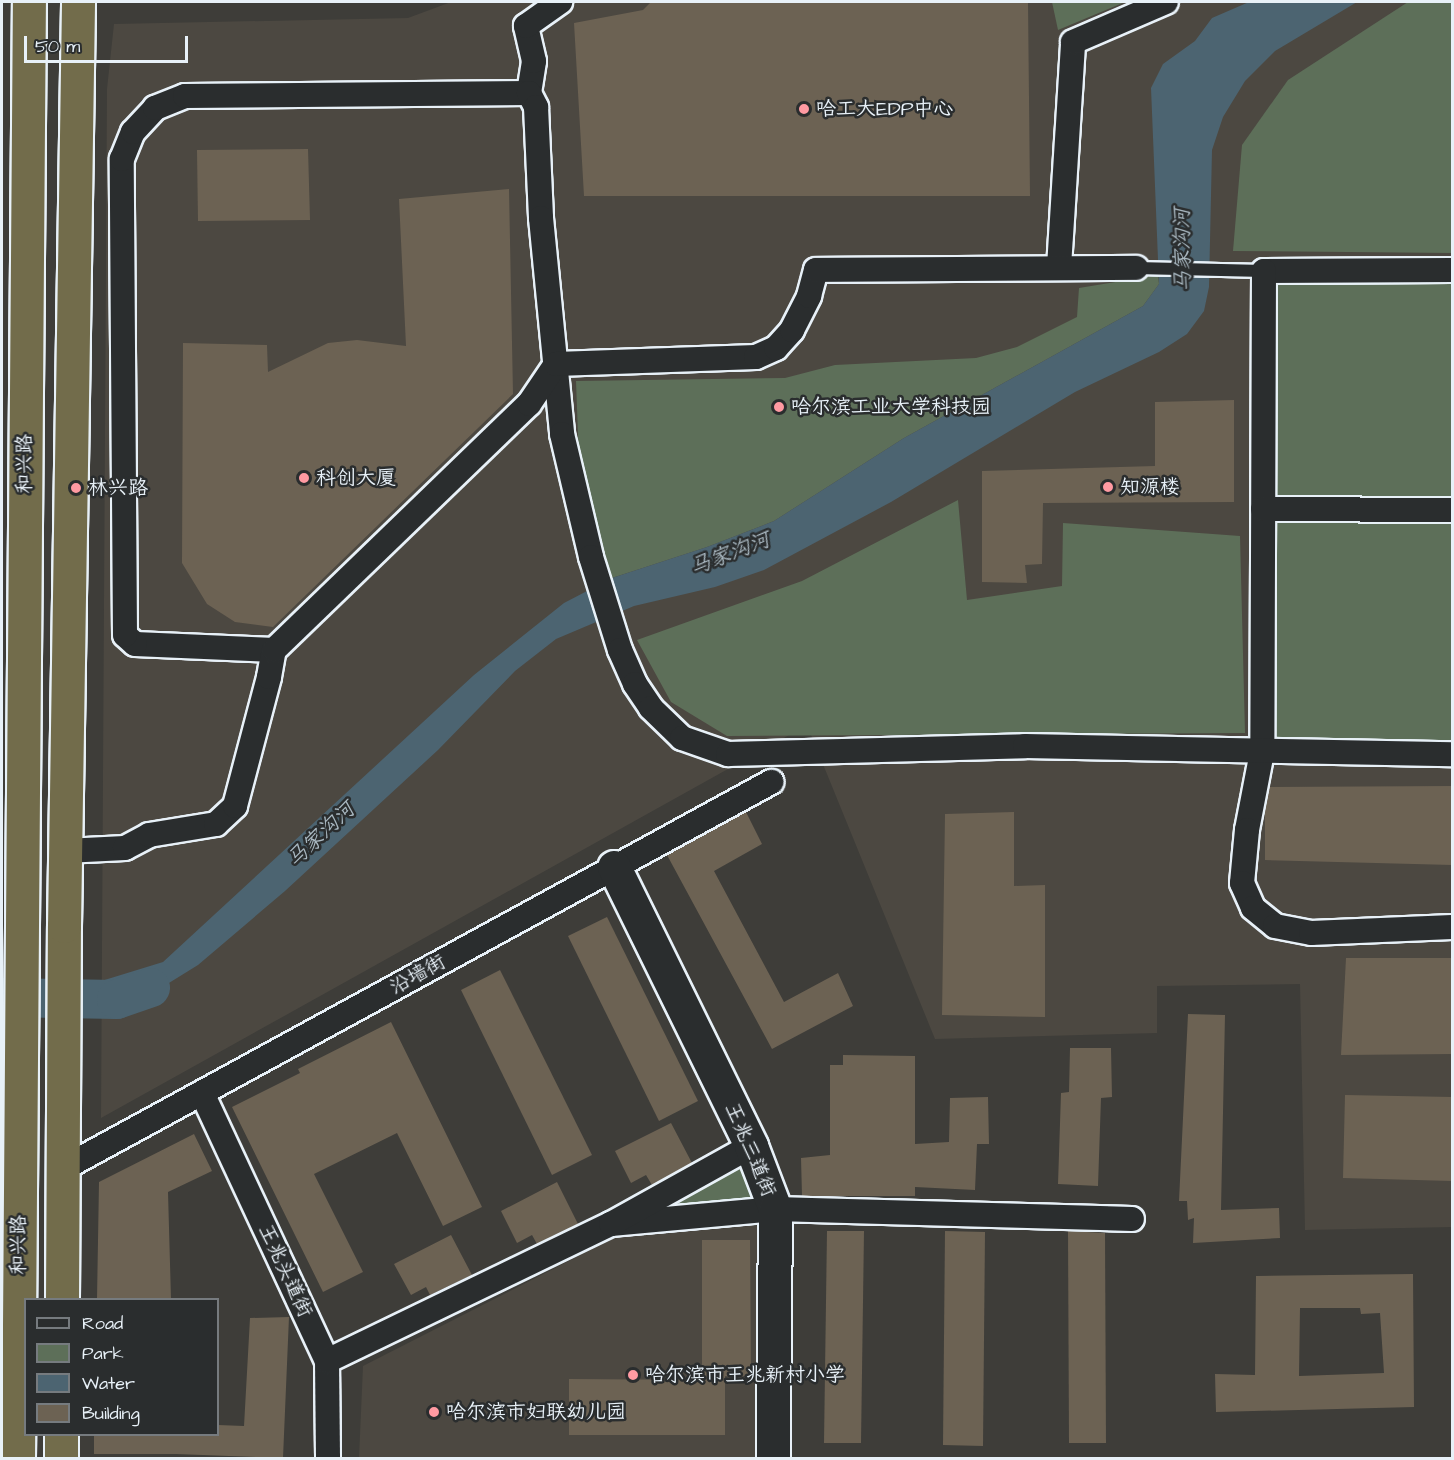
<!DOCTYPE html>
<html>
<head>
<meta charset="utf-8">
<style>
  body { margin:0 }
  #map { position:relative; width:1454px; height:1460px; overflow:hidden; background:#3e3d39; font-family:"Architects Daughter","LXGW WenKai TC",sans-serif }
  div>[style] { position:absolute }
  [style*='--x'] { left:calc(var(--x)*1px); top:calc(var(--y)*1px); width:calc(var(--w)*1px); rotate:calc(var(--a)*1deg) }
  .built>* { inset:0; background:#4c4841 }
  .green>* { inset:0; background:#5d6f59 }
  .water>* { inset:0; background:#4c6471 }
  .river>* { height:39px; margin:-19.5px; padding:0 19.5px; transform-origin:19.5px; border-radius:19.5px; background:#4c6471 }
  .building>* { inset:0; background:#6c6253 }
  .roads { filter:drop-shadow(2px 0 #e8f1f8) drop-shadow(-2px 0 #e8f1f8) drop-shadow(0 2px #e8f1f8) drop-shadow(0 -2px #e8f1f8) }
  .lane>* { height:12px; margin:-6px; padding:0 6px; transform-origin:6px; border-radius:6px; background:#2a2d2e }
  .street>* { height:24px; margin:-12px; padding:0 12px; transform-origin:12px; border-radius:12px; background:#2a2d2e }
  .secondary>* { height:33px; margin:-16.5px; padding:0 16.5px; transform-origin:16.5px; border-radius:16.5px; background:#2a2d2e }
  .highway>* { height:33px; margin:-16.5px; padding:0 16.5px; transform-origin:16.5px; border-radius:16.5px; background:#726c4b }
  .dots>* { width:16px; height:16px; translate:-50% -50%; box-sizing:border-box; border:3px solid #2a2d2e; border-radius:50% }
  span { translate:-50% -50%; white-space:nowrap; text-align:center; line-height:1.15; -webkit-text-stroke:5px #2a2d2e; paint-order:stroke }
  .poi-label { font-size:20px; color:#e8f1f8 }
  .left { translate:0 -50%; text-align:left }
  .street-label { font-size:20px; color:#e8f1f8 }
  .water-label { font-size:21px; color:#aab9c2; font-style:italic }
  .frame { position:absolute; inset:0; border:3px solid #e8f1f8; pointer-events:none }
  .legend { position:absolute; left:24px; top:1298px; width:195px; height:138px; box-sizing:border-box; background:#2a2d2e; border:2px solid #767b7f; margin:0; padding:8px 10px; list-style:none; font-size:18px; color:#e8f1f8 }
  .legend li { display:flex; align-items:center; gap:12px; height:30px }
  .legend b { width:30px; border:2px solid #767b7f }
  .scale { position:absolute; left:24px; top:36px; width:164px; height:27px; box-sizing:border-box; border:3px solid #e8f1f8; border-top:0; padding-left:8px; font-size:18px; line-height:21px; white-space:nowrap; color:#e8f1f8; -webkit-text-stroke:4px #2a2d2e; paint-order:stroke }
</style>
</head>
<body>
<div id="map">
  <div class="built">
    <i style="clip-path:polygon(451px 2px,1452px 2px,1452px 1227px,1305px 1230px,1300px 984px,1157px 986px,1157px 1033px,935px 1039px,807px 725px,101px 1118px,107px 89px,114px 24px,408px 18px)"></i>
    <i style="clip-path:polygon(761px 1225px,758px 1458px,359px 1458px,363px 1366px,614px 1238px)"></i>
  </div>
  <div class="green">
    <i style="clip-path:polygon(1052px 2px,1125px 2px,1058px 30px)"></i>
    <i style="clip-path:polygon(1408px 2px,1452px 2px,1452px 253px,1233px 251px,1242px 145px,1288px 80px)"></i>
    <i style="clip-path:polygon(1158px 275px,1159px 284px,1143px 306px,904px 438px,774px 521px,707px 547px,612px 578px,579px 462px,576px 381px,785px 378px,835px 365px,976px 358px,1017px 347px,1077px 317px,1079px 288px)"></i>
    <i style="clip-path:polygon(1452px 280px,1452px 502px,1274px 500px,1274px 284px)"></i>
    <i style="clip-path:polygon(958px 500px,967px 600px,1062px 586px,1063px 523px,1240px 536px,1245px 733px,727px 736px,671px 702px,637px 640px,802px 581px)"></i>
    <i style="clip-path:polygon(1275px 517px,1452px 518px,1452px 743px,1272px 743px)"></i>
    <i style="clip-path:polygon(748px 1155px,775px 1209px,643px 1213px)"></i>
  </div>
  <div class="water">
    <i style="clip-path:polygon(1249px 2px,1357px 2px,1275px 51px,1245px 81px,1223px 117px,1212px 150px,1209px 287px,1204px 311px,1187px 334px,1159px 352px,1075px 392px,891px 502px,764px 570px,715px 587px,634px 606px,556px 639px,515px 671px,438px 750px,285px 891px,198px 965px,156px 991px,99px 1011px,98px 982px,163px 962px,474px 675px,564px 603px,612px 578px,707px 547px,774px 521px,904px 438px,1143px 306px,1159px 284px,1151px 88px,1163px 64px,1195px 41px,1212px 18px)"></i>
  </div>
  <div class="river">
    <i style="--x:2;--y:997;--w:114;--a:1"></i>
    <i style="--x:116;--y:999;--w:36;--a:-19"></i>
  </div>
  <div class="building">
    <i style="clip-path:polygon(651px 2px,1028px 2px,1030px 196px,584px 196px,574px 23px,643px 10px)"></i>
    <i style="clip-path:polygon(308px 149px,310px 220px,198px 221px,197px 150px)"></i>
    <i style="clip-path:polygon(509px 189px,513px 394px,273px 627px,235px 622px,207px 604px,182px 563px,183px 343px,267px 345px,268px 372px,328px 343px,357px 340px,406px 346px,399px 199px)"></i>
    <i style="clip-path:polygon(1234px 400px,1234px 502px,1043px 503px,1042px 564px,1025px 565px,1027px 583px,982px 582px,982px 471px,1155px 466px,1155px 402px)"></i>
    <i style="clip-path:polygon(1452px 786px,1452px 865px,1265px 860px,1265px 812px,1270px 787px)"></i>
    <i style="clip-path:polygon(746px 812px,762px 844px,714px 871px,784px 1002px,838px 973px,853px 1006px,772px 1049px,667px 855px)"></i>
    <i style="clip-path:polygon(1014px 812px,1014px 886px,1045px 885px,1045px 1017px,942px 1015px,945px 814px)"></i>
    <i style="clip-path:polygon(607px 917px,698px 1101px,659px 1121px,568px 936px)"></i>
    <i style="clip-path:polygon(1346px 958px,1452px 958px,1452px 1054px,1341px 1055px)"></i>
    <i style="clip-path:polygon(500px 970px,592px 1155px,552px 1175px,461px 990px)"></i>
    <i style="clip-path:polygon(1188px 1014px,1225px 1015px,1221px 1210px,1279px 1208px,1280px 1238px,1193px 1243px,1194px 1218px,1188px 1220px,1187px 1201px,1179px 1201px)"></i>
    <i style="clip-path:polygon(391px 1022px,482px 1207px,443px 1226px,397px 1133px,314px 1174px,363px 1272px,323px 1292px,232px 1107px,300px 1073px,298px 1069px)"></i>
    <i style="clip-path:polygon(1070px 1048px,1111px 1048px,1112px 1097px,1101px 1098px,1098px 1186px,1058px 1184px,1061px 1093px,1069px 1092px)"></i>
    <i style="clip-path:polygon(843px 1055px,915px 1056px,915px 1144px,949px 1142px,950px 1098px,988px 1097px,989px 1144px,977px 1144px,975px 1190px,915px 1187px,915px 1196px,802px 1196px,801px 1158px,830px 1155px,830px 1065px,843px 1065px)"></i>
    <i style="clip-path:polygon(1345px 1095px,1452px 1097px,1452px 1181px,1343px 1178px)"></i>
    <i style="clip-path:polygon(671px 1123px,692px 1163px,652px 1185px,646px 1175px,631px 1183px,615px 1151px)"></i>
    <i style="clip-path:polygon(194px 1134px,212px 1171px,168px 1192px,171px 1299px,97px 1299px,99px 1182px)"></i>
    <i style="clip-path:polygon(557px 1182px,578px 1224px,537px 1244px,532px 1235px,517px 1243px,501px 1211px)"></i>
    <i style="clip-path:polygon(827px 1231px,864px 1231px,861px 1443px,824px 1443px)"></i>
    <i style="clip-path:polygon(945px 1231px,985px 1232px,983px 1446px,943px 1445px)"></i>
    <i style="clip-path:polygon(1068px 1231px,1105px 1233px,1106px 1443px,1069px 1443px)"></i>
    <i style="clip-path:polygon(451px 1235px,472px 1275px,430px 1295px,426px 1287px,411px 1295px,394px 1264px)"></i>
    <i style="clip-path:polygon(702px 1240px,750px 1240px,751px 1376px,725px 1376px,725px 1435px,569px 1435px,569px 1379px,702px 1380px)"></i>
    <i style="clip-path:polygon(evenodd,1413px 1274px,1414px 1407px,1216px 1412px,1215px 1374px,1255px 1375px,1256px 1276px,1413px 1274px,1300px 1308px,1360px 1308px,1361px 1314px,1380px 1313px,1384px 1373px,1299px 1376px,1300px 1308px)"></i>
    <i style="clip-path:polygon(289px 1317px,283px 1458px,176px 1454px,94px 1454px,94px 1434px,218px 1434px,218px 1425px,244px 1426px,250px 1318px)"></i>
  </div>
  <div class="roads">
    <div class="lane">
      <i style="--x:1136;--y:268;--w:128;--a:1.3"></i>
    </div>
    <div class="street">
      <i style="--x:529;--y:93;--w:32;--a:-81"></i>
      <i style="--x:534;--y:61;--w:36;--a:-103"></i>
      <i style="--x:526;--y:26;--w:42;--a:-35.2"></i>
      <i style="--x:1059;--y:267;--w:225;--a:-86.4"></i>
      <i style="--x:1073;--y:42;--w:101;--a:-23.3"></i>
      <i style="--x:1452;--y:270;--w:188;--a:179.7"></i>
      <i style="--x:1264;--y:271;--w:481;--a:90.2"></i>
      <i style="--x:1262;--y:752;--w:79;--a:100.9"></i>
      <i style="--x:1247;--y:830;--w:53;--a:95.4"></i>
      <i style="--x:1242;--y:883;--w:27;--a:66"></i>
      <i style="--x:1253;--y:908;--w:28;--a:39"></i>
      <i style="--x:1275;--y:926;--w:37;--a:11"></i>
      <i style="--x:1311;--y:933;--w:141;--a:-2.4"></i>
      <i style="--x:1263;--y:509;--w:189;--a:0.3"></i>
      <i style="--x:274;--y:650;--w:139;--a:-177.5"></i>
      <i style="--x:135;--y:644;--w:13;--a:-138"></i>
      <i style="--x:125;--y:635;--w:476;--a:-90.4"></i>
      <i style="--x:122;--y:159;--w:29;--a:-68"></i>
      <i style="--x:133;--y:132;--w:33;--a:-47"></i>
      <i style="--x:155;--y:108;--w:32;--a:-22"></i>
      <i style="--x:185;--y:96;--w:344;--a:-0.5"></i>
      <i style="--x:529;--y:93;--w:16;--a:63"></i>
      <i style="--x:536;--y:107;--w:111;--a:87.4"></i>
      <i style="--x:541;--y:218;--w:217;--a:84.4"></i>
      <i style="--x:562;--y:434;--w:126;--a:76.7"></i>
      <i style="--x:591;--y:557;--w:97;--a:72.7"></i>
      <i style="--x:620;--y:650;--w:37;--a:66"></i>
      <i style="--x:635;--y:684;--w:29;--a:56"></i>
      <i style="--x:651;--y:708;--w:43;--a:44.1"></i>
      <i style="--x:682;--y:738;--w:49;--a:19.2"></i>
      <i style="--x:728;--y:754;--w:297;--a:-1.5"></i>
      <i style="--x:1025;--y:746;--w:427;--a:1.1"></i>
      <i style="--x:65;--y:851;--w:60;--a:-2.9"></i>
      <i style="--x:125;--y:848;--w:27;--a:-28"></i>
      <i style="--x:149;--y:835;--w:68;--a:-9.3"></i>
      <i style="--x:216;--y:824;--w:26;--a:-43"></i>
      <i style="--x:235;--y:806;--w:133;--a:-75.2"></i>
      <i style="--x:269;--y:677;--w:27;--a:-80"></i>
      <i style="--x:274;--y:650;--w:354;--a:-44"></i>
      <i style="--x:529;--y:404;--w:48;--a:-56"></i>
      <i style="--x:556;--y:364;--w:200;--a:-2"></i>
      <i style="--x:756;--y:357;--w:22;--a:-24"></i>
      <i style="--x:776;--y:348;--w:24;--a:-48"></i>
      <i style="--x:792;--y:330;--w:38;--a:-63"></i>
      <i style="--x:809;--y:296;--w:27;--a:-75"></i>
      <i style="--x:816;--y:270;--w:320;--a:-0.4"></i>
      <i style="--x:202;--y:1093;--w:296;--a:65"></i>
      <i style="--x:327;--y:1361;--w:97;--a:89.4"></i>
      <i style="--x:64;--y:1168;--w:806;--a:-28.63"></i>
      <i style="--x:611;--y:1224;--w:165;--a:-5.2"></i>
      <i style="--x:775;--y:1209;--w:357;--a:1.6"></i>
      <i style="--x:327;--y:1361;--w:315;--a:-25.8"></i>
      <i style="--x:611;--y:1224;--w:160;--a:-29.1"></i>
    </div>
    <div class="secondary">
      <i style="--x:614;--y:867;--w:311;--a:63.8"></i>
      <i style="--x:751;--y:1146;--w:67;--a:69.1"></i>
      <i style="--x:775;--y:1209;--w:249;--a:90.5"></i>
    </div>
    <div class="highway">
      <i style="--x:62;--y:1300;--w:374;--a:-89.7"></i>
      <i style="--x:64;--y:926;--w:924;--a:-89.13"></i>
      <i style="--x:18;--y:1458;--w:1456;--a:-89.57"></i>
      <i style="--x:61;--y:1458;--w:24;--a:-90"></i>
    </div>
  </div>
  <div class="dots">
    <i style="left:804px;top:109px;background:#ff9aa2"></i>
    <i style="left:779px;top:407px;background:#ff9aa2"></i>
    <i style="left:304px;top:478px;background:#ff9aa2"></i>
    <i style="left:1108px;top:487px;background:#ff9aa2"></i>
    <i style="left:76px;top:488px;background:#ff9aa2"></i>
    <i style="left:633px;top:1375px;background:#ff9aa2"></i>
    <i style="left:434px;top:1412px;background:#ff9aa2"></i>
  </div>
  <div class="poi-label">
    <span class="left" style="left:816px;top:109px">哈工大EDP中心</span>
    <span class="left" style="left:791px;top:407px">哈尔滨工业大学科技园</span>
    <span class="left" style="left:316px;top:478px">科创大厦</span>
    <span class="left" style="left:1120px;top:487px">知源楼</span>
    <span class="left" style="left:88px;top:488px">林兴路</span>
    <span class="left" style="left:645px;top:1375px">哈尔滨市王兆新村小学</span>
    <span class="left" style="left:446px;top:1412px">哈尔滨市妇联幼儿园</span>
  </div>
  <div class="street-label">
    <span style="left:25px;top:464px;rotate:-90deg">和兴路</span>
    <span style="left:418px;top:975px;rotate:-29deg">沿墙街</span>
    <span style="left:750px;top:1150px;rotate:67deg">王兆三道街</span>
    <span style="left:19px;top:1245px;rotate:-90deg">和兴路</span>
    <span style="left:285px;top:1271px;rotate:65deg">王兆头道街</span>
  </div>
  <div class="water-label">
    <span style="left:1183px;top:250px;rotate:-91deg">马家沟河</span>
    <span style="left:730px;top:554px;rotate:-21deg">马家沟河</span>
    <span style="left:321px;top:835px;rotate:-43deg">马家沟河</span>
  </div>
  <div class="frame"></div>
  <ul class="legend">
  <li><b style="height:8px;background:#2a2d2e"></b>Road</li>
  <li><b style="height:16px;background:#5d6f59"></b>Park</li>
  <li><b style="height:16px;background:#4c6471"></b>Water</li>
  <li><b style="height:16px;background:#6c6253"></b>Building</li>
  </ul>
  <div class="scale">50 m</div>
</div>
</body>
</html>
